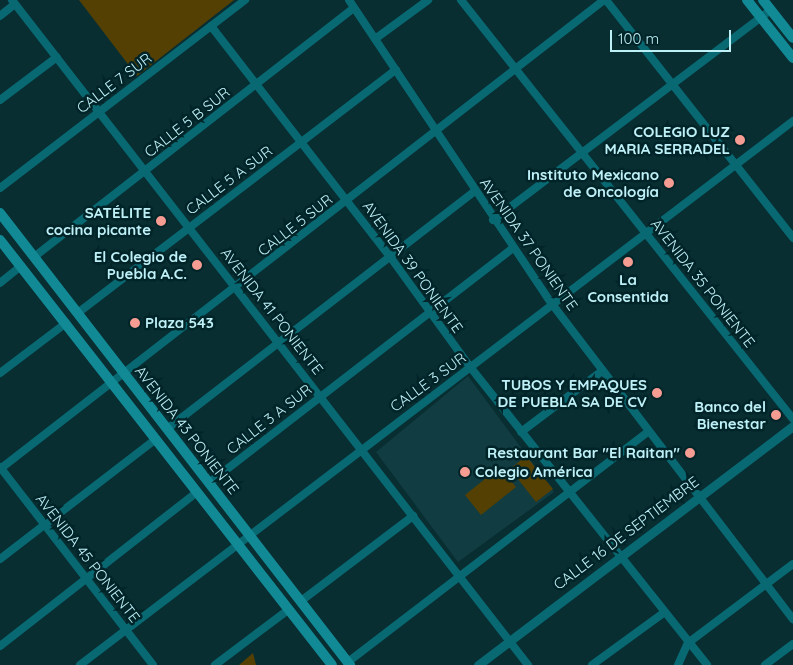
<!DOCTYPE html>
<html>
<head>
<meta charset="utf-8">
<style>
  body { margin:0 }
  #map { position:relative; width:793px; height:665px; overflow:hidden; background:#082e32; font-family:Quicksand,sans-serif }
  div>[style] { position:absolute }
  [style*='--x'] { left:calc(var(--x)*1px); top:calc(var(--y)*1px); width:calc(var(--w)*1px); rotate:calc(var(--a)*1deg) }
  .built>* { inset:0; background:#113c41 }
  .green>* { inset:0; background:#554003 }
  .minor>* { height:8px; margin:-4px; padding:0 4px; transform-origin:4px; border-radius:4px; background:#096973 }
  .tertiary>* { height:9px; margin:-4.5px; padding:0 4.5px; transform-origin:4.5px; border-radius:4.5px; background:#096973 }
  .secondary>* { height:10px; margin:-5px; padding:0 5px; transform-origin:5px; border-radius:5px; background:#128a96 }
  .dots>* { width:14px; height:14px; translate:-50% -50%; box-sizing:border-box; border:2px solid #002428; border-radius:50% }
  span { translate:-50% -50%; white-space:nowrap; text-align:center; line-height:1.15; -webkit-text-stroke:5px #002428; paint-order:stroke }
  .street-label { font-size:15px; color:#bef0f7 }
  .poi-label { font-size:15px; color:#bef0f7; font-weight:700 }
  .right { translate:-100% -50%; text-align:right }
  .left { translate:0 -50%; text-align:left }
  .scale { position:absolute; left:610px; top:30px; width:121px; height:22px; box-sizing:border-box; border:2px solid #bef0f7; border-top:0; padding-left:6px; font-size:15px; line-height:18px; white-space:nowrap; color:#bef0f7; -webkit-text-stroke:4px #002428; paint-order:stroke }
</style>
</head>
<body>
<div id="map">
  <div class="built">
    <i style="clip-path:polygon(468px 376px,554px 492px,458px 562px,376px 452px)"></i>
  </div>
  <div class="green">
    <i style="clip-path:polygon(79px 0,234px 0,137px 76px)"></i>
    <i style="clip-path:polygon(526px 456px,553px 489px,536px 502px,510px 469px)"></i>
    <i style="clip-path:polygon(500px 467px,516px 487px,481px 515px,465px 495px)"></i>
    <i style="clip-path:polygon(253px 653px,256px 665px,239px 665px)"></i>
  </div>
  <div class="minor">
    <i style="--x:12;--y:0;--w:842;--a:52.19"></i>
    <i style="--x:349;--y:0;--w:366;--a:56.3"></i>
    <i style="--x:552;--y:304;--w:397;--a:52.6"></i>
    <i style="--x:461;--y:0;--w:535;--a:51.61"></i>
    <i style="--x:606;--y:0;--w:303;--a:51.8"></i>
    <i style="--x:0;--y:16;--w:19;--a:-39"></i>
    <i style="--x:211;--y:26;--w:294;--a:52.2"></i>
    <i style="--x:391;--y:258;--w:136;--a:54"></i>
    <i style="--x:471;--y:368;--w:379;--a:51.5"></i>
    <i style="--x:375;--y:39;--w:66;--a:-36.3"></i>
    <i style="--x:0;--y:100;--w:71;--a:-37"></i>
    <i style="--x:0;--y:188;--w:309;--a:-37.5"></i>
    <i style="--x:493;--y:220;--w:348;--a:-37.1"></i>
    <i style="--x:34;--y:257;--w:405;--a:-37.9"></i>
    <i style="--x:0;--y:283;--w:27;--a:-39"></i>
    <i style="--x:79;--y:312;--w:399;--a:-37.4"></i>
    <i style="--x:0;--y:373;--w:83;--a:-37.1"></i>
    <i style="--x:167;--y:429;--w:389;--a:-37.7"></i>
    <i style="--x:521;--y:432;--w:101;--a:-37"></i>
    <i style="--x:0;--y:467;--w:250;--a:52.3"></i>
    <i style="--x:0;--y:469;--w:765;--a:-37.83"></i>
    <i style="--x:209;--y:483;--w:384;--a:-37.7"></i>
    <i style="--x:0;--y:559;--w:197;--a:-37.6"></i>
    <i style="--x:301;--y:601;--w:141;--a:-37.2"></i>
    <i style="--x:0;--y:646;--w:250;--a:-38"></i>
    <i style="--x:348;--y:662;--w:378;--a:-37.5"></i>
    <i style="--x:80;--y:665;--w:897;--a:-37.34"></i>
    <i style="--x:215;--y:665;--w:91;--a:-37"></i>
    <i style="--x:592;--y:665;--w:90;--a:-36"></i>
    <i style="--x:678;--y:665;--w:24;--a:-66"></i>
    <i style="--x:688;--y:643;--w:131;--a:-37"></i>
    <i style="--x:765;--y:665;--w:35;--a:-37"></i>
  </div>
  <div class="tertiary">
    <i style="--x:478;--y:665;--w:395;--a:-37.2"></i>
  </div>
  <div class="secondary">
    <i style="--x:747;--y:0;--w:74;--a:51.6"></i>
    <i style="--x:763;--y:0;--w:48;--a:51.7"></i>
    <i style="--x:0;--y:213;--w:572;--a:52.25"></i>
    <i style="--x:0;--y:240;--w:539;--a:52"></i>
  </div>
  <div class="dots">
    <i style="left:740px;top:140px;background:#f59c93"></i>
    <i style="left:669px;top:183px;background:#f59c93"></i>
    <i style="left:161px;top:221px;background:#f59c93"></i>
    <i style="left:628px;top:262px;background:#f59c93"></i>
    <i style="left:197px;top:265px;background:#f59c93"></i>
    <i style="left:135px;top:323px;background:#f59c93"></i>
    <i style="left:657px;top:393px;background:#f59c93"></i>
    <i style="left:776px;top:415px;background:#f59c93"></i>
    <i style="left:690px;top:453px;background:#f59c93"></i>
    <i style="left:465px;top:472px;background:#f59c93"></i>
  </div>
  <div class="street-label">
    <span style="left:114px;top:83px;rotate:-37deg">CALLE 7 SUR</span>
    <span style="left:187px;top:122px;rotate:-38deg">CALLE 5 B SUR</span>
    <span style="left:229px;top:180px;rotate:-37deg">CALLE 5 A SUR</span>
    <span style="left:295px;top:225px;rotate:-38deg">CALLE 5 SUR</span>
    <span style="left:529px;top:244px;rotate:55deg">AVENIDA 37 PONIENTE</span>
    <span style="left:413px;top:267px;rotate:54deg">AVENIDA 39 PONIENTE</span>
    <span style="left:703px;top:283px;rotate:52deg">AVENIDA 35 PONIENTE</span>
    <span style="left:272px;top:311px;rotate:52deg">AVENIDA 41 PONIENTE</span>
    <span style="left:428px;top:382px;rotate:-36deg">CALLE 3 SUR</span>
    <span style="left:269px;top:419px;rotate:-38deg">CALLE 3 A SUR</span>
    <span style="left:187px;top:430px;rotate:52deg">AVENIDA 43 PONIENTE</span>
    <span style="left:626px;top:533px;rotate:-37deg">CALLE 16 DE SEPTIEMBRE</span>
    <span style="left:88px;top:558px;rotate:52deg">AVENIDA 45 PONIENTE</span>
  </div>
  <div class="poi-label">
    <span class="right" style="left:730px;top:140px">COLEGIO LUZ<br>MARIA SERRADEL</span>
    <span class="right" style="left:659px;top:183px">Instituto Mexicano<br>de Oncología</span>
    <span class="right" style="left:151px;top:221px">SATÉLITE<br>cocina picante</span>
    <span class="right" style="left:187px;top:265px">El Colegio de<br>Puebla A.C.</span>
    <span style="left:628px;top:288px">La<br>Consentida</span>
    <span class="left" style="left:145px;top:323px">Plaza 543</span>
    <span class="right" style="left:647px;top:393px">TUBOS Y EMPAQUES<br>DE PUEBLA SA DE CV</span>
    <span class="right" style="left:766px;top:415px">Banco del<br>Bienestar</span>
    <span class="right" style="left:680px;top:453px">Restaurant Bar "El Raitan"</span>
    <span class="left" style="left:475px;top:472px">Colegio América</span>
  </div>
  <div class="scale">100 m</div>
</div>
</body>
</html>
